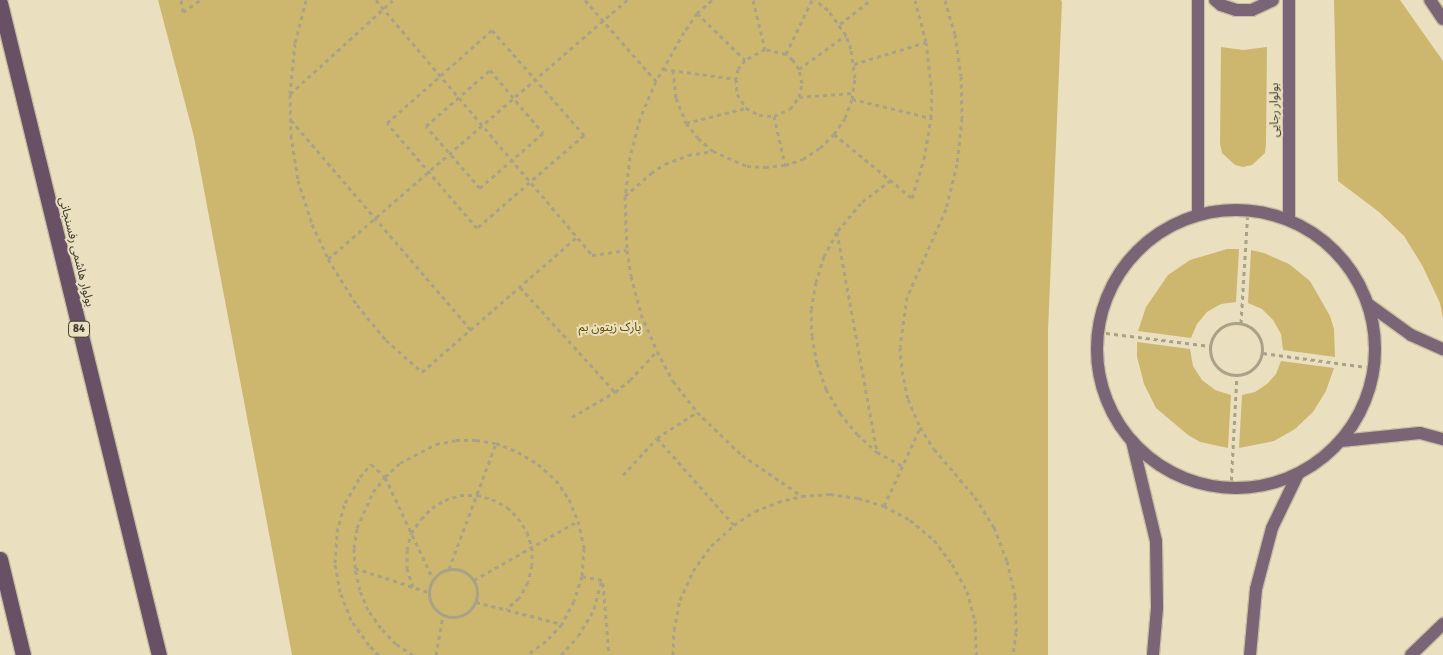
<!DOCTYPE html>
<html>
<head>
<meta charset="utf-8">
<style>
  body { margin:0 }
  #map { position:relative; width:1443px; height:655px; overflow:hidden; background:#eae0bf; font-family:Signika,"Noto Sans Arabic",sans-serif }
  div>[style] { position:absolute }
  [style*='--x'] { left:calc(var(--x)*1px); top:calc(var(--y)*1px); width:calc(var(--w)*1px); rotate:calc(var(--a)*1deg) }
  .green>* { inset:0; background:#cdb76f }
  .path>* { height:3px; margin-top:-1.5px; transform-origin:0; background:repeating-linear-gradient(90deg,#a9a188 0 4px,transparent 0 8px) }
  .path>.ring { margin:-1.5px; padding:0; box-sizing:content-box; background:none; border:3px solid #a9a188; border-radius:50% }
  .roads { filter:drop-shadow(1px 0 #c7bfa2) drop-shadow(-1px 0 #c7bfa2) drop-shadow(0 1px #c7bfa2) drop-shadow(0 -1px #c7bfa2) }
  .primary>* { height:12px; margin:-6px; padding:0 6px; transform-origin:6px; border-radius:6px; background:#7a6577 }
  .primary>.ring { margin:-6px; padding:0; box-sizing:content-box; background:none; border:12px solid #7a6577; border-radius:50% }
  .highway>* { height:15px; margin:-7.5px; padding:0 7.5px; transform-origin:7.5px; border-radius:7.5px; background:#695165 }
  span { translate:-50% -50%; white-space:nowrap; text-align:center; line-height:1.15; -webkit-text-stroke:4px #eae0bf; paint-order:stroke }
  .shield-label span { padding:1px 4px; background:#eae0bf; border:1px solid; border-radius:4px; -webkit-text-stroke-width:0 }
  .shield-label { font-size:11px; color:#3d392c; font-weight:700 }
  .street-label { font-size:12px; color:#3d392c }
  .park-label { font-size:12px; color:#5f4d01 }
</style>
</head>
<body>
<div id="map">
  <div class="green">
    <i style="clip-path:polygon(158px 0,1061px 0,1062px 2px,1048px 331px,1048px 655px,292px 655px,194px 137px)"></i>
    <i style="clip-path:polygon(1334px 0,1400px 0,1443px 61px,1443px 319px,1440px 303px,1422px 265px,1404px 236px,1379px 212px,1338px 181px)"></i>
    <i style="clip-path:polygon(1221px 47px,1243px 50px,1267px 47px,1266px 144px,1265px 153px,1252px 165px,1243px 167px,1235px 165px,1222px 153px,1220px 144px)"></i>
    <i style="clip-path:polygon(1227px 249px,1239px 249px,1236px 302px,1221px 304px,1207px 312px,1197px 324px,1191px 338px,1138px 331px,1146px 307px,1168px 275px,1190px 260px)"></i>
    <i style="clip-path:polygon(1251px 250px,1264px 253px,1289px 264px,1310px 281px,1330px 316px,1334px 329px,1335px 357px,1283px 350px,1281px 334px,1273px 320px,1262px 309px,1248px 303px)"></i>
    <i style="clip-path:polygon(1137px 342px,1190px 349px,1193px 366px,1202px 380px,1215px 390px,1231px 395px,1228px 448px,1200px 442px,1188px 435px,1156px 408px,1144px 384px,1137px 357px)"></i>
    <i style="clip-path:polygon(1281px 361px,1334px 368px,1326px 391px,1313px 412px,1295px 429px,1274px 441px,1239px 448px,1242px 395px,1255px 392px,1267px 384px,1276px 374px)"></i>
  </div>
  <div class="path">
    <i style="--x:181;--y:0;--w:12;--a:81"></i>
    <i style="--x:183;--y:12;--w:21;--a:-35"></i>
    <i style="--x:306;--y:0;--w:44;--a:104.3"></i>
    <i style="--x:295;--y:43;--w:51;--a:95.6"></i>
    <i style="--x:290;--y:94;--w:41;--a:88.6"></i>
    <i style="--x:291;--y:135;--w:46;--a:81.2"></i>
    <i style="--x:298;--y:180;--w:46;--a:72.3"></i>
    <i style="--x:312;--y:224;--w:38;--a:65"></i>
    <i style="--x:328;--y:259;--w:54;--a:57.8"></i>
    <i style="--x:357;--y:305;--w:45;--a:50.4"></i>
    <i style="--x:386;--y:340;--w:48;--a:41.6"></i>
    <i style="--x:422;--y:372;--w:206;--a:-41.1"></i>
    <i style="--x:376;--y:0;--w:334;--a:49.7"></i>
    <i style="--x:592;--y:255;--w:35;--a:-8"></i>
    <i style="--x:585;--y:0;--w:108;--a:48.8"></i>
    <i style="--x:712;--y:0;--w:20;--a:139"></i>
    <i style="--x:697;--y:13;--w:23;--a:124"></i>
    <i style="--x:684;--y:32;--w:56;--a:119.7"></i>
    <i style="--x:656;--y:81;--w:40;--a:113.4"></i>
    <i style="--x:640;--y:118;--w:40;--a:104.4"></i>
    <i style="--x:630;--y:157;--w:39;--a:97"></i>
    <i style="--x:625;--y:196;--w:54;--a:87.9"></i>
    <i style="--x:627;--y:250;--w:26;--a:81"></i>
    <i style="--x:631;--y:276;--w:39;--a:75"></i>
    <i style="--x:641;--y:314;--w:40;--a:66.6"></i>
    <i style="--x:657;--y:351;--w:34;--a:62"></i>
    <i style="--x:673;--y:381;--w:39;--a:52"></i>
    <i style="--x:697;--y:412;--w:62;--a:43.7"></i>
    <i style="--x:742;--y:455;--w:73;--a:34.3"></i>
    <i style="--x:753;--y:0;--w:50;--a:76.2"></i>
    <i style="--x:945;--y:0;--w:35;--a:74"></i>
    <i style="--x:955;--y:34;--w:42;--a:81.9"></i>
    <i style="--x:961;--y:76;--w:42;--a:88.6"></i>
    <i style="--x:962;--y:118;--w:46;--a:96.2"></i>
    <i style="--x:957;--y:164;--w:46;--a:103.7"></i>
    <i style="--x:946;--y:209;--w:96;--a:113.9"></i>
    <i style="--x:907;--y:297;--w:50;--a:98"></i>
    <i style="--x:900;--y:347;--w:24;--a:85"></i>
    <i style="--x:902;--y:371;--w:29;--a:78"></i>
    <i style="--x:908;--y:399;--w:30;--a:67"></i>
    <i style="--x:920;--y:427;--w:26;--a:58"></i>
    <i style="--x:934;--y:449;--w:63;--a:49.5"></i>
    <i style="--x:975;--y:497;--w:36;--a:58"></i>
    <i style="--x:994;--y:527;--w:36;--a:69"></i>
    <i style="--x:1007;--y:561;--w:36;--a:77"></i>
    <i style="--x:1015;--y:596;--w:36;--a:88"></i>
    <i style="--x:1016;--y:632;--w:23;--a:97"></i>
    <i style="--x:697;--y:13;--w:67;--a:44.4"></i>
    <i style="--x:840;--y:24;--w:39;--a:-38"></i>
    <i style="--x:492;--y:30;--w:140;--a:48.8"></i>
    <i style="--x:584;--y:135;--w:142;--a:139"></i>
    <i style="--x:477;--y:228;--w:138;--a:-130.6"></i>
    <i style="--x:387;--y:123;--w:140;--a:-41.5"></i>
    <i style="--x:786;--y:54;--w:60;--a:-64.3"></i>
    <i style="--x:854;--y:64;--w:75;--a:-17"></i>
    <i style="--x:663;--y:69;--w:74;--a:7.8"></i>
    <i style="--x:799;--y:69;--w:58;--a:-35.9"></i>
    <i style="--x:490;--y:70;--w:82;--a:49.9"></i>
    <i style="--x:543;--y:133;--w:84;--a:138.9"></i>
    <i style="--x:480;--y:188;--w:82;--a:-131.1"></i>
    <i style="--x:426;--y:126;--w:85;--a:-41.2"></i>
    <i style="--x:673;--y:70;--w:28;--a:84"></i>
    <i style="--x:676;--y:98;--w:27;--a:68"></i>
    <i style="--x:686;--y:123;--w:19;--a:51"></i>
    <i style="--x:698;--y:138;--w:20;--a:41"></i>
    <i style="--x:713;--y:151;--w:37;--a:24"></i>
    <i style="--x:747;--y:166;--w:18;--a:3"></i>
    <i style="--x:765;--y:167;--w:20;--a:-6"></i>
    <i style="--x:785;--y:165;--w:19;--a:-18"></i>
    <i style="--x:803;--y:159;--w:20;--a:-33"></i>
    <i style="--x:820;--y:148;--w:20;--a:-45"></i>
    <i style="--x:834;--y:134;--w:19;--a:-55"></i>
    <i style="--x:845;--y:118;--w:20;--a:-70"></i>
    <i style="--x:852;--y:99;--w:21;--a:-82"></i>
    <i style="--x:855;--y:78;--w:29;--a:-98"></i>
    <i style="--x:851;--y:49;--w:15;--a:-110"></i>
    <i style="--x:846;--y:35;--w:31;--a:-126"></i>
    <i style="--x:828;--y:10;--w:16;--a:-142"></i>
    <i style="--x:290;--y:94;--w:139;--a:-42.4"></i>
    <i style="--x:799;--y:97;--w:54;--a:-4.2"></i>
    <i style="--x:852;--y:99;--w:81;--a:13.5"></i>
    <i style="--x:774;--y:116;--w:50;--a:77.3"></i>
    <i style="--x:291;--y:120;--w:277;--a:49.4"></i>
    <i style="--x:686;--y:123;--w:62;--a:-14"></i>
    <i style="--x:746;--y:108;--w:15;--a:28"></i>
    <i style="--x:759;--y:115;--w:15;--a:4"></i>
    <i style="--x:774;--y:116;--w:17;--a:-24"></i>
    <i style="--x:790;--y:109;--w:15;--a:-53"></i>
    <i style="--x:799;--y:97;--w:14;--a:-78"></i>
    <i style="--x:802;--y:83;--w:14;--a:-102"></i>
    <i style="--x:799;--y:69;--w:11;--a:-124"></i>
    <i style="--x:793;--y:60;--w:9;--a:-139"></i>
    <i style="--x:786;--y:54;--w:22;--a:-167"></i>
    <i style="--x:765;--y:49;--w:23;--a:151"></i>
    <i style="--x:745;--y:60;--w:11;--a:128"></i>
    <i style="--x:738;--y:69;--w:10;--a:101"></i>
    <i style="--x:736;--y:79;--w:15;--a:86"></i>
    <i style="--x:737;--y:94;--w:17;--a:57"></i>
    <i style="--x:834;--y:134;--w:101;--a:39.4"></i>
    <i style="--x:912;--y:198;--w:41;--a:-72.9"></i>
    <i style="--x:924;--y:159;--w:42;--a:-80.3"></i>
    <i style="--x:931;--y:118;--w:25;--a:-88"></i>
    <i style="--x:932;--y:93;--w:51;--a:-96.7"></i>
    <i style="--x:926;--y:42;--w:43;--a:-104.7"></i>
    <i style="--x:891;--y:180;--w:38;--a:143"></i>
    <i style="--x:861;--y:203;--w:38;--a:130"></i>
    <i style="--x:837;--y:232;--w:27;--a:118"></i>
    <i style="--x:824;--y:256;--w:27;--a:107"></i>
    <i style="--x:816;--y:282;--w:27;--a:100"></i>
    <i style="--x:811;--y:309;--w:27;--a:88"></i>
    <i style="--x:812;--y:336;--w:27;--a:80"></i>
    <i style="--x:817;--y:363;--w:28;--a:71"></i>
    <i style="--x:826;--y:389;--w:28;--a:60"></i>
    <i style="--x:840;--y:413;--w:27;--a:51"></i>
    <i style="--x:857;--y:434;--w:27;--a:42"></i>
    <i style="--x:877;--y:452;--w:29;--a:29"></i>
    <i style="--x:625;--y:196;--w:35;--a:-41"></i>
    <i style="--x:651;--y:173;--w:17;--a:-33"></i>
    <i style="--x:665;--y:164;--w:25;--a:-21"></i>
    <i style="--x:688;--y:155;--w:24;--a:-9"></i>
    <i style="--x:837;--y:232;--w:224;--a:79.7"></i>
    <i style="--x:328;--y:259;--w:396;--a:-40.9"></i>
    <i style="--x:520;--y:287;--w:142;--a:47.9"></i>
    <i class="ring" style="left:1210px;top:323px;width:49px;height:49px"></i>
    <i style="--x:1241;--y:323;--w:114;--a:-86.5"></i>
    <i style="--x:1098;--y:332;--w:113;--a:7.1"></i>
    <i style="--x:1263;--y:353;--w:112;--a:7.7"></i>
    <i style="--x:572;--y:417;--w:50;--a:-30.2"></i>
    <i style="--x:615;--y:392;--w:19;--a:-39"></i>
    <i style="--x:630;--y:380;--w:40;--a:-47"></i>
    <i style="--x:657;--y:438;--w:116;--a:48.5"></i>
    <i style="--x:623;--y:475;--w:50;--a:-47.4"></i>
    <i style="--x:657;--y:438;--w:48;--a:-33"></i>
    <i style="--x:1231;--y:488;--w:113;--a:-87"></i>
    <i style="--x:884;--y:506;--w:86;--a:-65.2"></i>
    <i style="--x:355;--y:568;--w:77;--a:18.2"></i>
    <i class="ring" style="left:429px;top:569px;width:45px;height:45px"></i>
    <i style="--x:449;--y:569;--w:134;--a:-69.5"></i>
    <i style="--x:474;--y:580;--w:120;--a:-29.6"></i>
    <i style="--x:603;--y:583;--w:72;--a:85.2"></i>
    <i style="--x:413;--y:587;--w:19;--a:-108"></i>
    <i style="--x:407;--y:569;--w:19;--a:-90"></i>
    <i style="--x:407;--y:550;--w:17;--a:-77"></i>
    <i style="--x:411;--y:533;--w:17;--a:-54"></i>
    <i style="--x:421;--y:519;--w:16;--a:-45"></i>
    <i style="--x:432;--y:508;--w:15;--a:-32"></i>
    <i style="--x:445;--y:500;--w:16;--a:-18"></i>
    <i style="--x:460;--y:495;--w:17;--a:0"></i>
    <i style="--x:477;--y:495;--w:16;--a:15"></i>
    <i style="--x:492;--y:499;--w:17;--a:28"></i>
    <i style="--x:507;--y:507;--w:16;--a:45"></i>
    <i style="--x:518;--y:518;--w:17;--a:57"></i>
    <i style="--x:527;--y:532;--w:16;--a:72"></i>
    <i style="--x:532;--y:547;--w:18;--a:90"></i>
    <i style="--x:532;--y:565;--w:17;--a:103"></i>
    <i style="--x:528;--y:582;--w:18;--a:119"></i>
    <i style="--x:519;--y:598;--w:17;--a:140"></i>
    <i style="--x:476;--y:602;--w:89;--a:14.3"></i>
    <i style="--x:379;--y:655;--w:14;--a:-135"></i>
    <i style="--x:369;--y:645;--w:31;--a:-126"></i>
    <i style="--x:351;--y:620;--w:30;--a:-111"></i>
    <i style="--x:340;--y:592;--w:29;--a:-100"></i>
    <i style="--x:335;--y:563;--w:31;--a:-86"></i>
    <i style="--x:337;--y:532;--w:30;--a:-75"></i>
    <i style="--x:345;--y:503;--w:30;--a:-60"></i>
    <i style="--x:360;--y:477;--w:17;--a:-50"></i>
    <i style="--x:371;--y:464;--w:19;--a:43"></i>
    <i style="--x:385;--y:477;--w:113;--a:64.8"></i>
    <i style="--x:413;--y:655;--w:20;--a:-147"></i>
    <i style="--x:396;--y:644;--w:22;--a:-133"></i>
    <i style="--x:381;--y:628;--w:22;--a:-126"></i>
    <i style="--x:368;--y:610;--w:22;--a:-112"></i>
    <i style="--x:360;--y:590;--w:23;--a:-103"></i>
    <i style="--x:355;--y:568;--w:20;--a:-93"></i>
    <i style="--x:354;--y:548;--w:20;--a:-81"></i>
    <i style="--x:357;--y:528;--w:39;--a:-66"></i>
    <i style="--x:373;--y:492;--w:19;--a:-51"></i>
    <i style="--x:385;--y:477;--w:21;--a:-43"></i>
    <i style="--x:400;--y:463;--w:41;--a:-27.8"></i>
    <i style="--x:436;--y:444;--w:20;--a:-11"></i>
    <i style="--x:456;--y:440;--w:20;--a:0"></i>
    <i style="--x:476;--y:440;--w:20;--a:9"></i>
    <i style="--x:496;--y:443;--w:24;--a:22"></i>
    <i style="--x:518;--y:452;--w:23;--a:31"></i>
    <i style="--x:538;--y:464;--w:24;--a:42"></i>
    <i style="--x:556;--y:480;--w:23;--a:56"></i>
    <i style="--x:569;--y:499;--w:24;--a:68"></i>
    <i style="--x:578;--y:521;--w:28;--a:77"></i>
    <i style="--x:584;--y:548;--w:28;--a:94"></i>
    <i style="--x:582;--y:576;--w:26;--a:108"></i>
    <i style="--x:574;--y:601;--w:26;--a:118"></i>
    <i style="--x:562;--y:624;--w:23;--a:133"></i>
    <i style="--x:546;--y:641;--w:24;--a:144"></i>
    <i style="--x:436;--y:655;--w:40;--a:-80"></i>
    <i style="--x:561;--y:655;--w:25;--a:-48"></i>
    <i style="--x:578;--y:636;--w:31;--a:-59"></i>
    <i style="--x:594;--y:609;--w:30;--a:-75"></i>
    <i style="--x:602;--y:580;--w:20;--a:-169"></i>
    <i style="--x:673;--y:655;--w:25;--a:-88"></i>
    <i style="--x:674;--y:630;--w:31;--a:-79"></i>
    <i style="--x:680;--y:600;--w:32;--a:-66"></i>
    <i style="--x:693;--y:571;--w:31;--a:-54"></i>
    <i style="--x:711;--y:546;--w:31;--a:-42"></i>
    <i style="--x:734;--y:525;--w:25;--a:-34"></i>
    <i style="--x:755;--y:511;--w:25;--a:-21"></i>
    <i style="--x:778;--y:502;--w:25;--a:-14"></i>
    <i style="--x:802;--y:496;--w:28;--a:-4"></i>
    <i style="--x:830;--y:494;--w:28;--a:8"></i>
    <i style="--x:858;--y:498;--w:27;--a:17"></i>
    <i style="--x:884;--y:506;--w:30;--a:28"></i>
    <i style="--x:910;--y:520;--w:31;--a:40"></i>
    <i style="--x:934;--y:540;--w:30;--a:53"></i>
    <i style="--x:952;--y:564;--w:31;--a:61"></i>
    <i style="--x:967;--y:591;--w:30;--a:75"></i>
    <i style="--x:975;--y:620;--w:35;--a:88"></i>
  </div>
  <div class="roads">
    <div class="primary">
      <i style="--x:1198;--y:0;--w:214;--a:90"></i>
      <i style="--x:1215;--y:0;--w:8;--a:40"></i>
      <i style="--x:1221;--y:5;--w:16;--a:18"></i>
      <i style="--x:1236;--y:10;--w:16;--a:0"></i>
      <i style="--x:1252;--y:10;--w:23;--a:-25"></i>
      <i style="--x:1430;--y:0;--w:23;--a:56"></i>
      <i class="ring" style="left:1097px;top:210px;width:266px;height:266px"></i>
      <i style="--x:1289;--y:220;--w:220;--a:-90"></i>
      <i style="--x:1368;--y:304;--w:53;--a:35.8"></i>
      <i style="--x:1411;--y:335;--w:35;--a:24"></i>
      <i style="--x:1132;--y:441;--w:103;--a:76.5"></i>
      <i style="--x:1156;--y:541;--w:67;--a:89.1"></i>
      <i style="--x:1157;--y:608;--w:47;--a:94.9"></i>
      <i style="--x:1341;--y:441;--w:79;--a:-5.8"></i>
      <i style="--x:1420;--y:433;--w:24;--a:15"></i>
      <i style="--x:1250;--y:655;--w:66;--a:-84.8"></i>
      <i style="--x:1256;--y:589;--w:63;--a:-75.3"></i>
      <i style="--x:1272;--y:528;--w:60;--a:-64.3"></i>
      <i style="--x:1411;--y:655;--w:45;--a:-44.1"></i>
    </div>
    <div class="highway">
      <i style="--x:0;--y:3;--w:671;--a:76.3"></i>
      <i style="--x:0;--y:559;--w:99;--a:76.5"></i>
    </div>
  </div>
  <div class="shield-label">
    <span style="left:79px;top:329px">84</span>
  </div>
  <div class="street-label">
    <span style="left:1275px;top:110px;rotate:-90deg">بولوار رجایی</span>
    <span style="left:76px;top:252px;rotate:76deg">بولوار هاشمی رفسنجانی</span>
  </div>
  <div class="park-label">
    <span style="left:610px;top:328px">پارک زیتون بم</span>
  </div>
</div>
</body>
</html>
